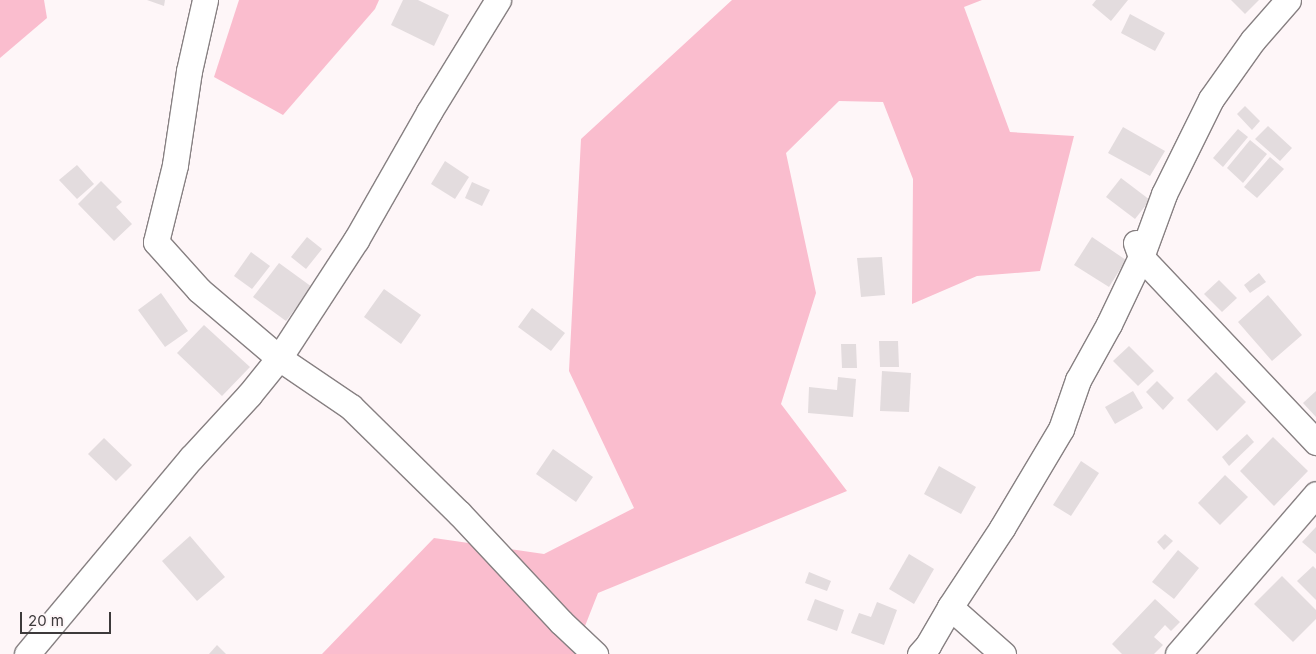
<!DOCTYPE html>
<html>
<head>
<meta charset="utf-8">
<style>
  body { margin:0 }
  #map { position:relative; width:1316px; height:654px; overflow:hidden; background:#fef6f8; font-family:Inter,sans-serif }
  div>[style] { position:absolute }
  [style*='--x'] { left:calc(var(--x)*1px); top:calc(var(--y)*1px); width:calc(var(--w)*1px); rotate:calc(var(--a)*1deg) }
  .green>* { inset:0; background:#fabdce }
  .building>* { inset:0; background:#e3dcde }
  .roads { filter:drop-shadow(1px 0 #878082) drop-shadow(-1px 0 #878082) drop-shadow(0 1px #878082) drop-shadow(0 -1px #878082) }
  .street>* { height:25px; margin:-12.5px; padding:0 12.5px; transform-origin:12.5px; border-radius:12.5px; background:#fff }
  span { translate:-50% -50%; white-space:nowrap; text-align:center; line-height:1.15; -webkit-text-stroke:4px #fef6f8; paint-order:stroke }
  .scale { position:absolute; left:20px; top:612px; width:91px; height:22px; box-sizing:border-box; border:2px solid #3d3a3b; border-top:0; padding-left:6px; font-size:15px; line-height:18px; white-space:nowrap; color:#3d3a3b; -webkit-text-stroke:4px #fef6f8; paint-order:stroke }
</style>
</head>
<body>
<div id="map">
  <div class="green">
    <i style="clip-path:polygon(0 0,44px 0,47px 18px,0 58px)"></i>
    <i style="clip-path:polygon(239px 0,379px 0,375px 9px,283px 115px,214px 77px)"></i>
    <i style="clip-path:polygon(732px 0,982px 0,964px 7px,1010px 132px,1074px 136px,1040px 271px,977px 276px,912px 304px,913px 179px,883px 102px,839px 101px,786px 153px,816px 293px,781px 404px,847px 491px,598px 593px,574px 654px,322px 654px,434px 538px,544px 554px,634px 508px,569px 371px,581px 139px)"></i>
  </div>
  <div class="building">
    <i style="clip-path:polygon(147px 0,165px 0,164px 6px)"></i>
    <i style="clip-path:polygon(403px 0,418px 0,449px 15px,434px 46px,391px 25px)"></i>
    <i style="clip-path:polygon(1096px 0,1128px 0,1111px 21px,1092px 5px)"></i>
    <i style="clip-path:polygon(1231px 0,1259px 0,1245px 14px)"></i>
    <i style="clip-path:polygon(1130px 14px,1165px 33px,1155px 51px,1121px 33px)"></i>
    <i style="clip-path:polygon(1245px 106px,1260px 121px,1252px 130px,1237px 114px)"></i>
    <i style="clip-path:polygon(1268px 126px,1292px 148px,1280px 161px,1255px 139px)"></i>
    <i style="clip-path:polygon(1123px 127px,1165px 151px,1150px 176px,1108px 153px)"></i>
    <i style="clip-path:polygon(1238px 129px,1248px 137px,1223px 167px,1213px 158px)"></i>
    <i style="clip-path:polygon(1250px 140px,1267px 154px,1243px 183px,1227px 168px)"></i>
    <i style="clip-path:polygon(1270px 157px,1284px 169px,1257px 198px,1244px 187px)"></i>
    <i style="clip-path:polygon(445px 161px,469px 177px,455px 199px,431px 184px)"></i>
    <i style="clip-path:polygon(77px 165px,94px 184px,77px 199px,59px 180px)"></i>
    <i style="clip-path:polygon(1121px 178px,1150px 200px,1135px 219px,1106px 197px)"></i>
    <i style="clip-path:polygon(101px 181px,122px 202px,116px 207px,132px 224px,114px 241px,78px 204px)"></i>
    <i style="clip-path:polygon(472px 182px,490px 190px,482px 206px,465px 198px)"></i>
    <i style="clip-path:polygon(307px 237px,322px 249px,306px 269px,291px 257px)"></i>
    <i style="clip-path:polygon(1092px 237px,1126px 260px,1109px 287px,1074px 265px)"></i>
    <i style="clip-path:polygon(251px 252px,270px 266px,252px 289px,234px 276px)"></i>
    <i style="clip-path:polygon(882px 257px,885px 295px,861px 297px,857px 258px)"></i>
    <i style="clip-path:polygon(279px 263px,312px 287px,286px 321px,253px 297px)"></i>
    <i style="clip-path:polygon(1259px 273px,1266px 282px,1250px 293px,1244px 285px)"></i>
    <i style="clip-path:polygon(1219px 280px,1237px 298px,1222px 312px,1204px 294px)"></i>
    <i style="clip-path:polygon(384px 289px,421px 315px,401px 344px,364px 317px)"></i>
    <i style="clip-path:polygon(161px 293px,188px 331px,165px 347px,138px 310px)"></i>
    <i style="clip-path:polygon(1268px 295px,1302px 335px,1272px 361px,1238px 322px)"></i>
    <i style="clip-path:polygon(532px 308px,565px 333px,551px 351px,518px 327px)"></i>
    <i style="clip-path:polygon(204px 325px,250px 367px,222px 396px,177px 353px)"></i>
    <i style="clip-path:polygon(879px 341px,898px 341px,899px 367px,880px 367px)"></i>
    <i style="clip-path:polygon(841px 344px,856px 344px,857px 368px,842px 368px)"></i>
    <i style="clip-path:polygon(1129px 346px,1154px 371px,1138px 386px,1113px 361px)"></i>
    <i style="clip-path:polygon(882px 371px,911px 373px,909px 412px,880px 411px)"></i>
    <i style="clip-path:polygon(1216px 372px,1246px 402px,1217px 431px,1187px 400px)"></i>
    <i style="clip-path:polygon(838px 377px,856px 379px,853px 417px,808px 413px,809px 387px,837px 390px)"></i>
    <i style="clip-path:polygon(1157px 381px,1174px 398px,1163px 410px,1146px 392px)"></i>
    <i style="clip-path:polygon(1133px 391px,1143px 408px,1115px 424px,1105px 407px)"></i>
    <i style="clip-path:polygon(1316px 391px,1316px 417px,1303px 403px)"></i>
    <i style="clip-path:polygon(1247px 434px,1254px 442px,1229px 466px,1222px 457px)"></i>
    <i style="clip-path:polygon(1273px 437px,1308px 471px,1274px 506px,1240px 471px)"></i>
    <i style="clip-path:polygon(104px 438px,132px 465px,116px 481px,88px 454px)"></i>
    <i style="clip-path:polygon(553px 449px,593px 477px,576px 502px,536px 474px)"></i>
    <i style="clip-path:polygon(1081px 461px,1099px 473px,1071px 516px,1053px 505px)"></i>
    <i style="clip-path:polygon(939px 466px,976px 487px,961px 514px,924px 494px)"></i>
    <i style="clip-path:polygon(1225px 475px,1248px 497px,1220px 525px,1198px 503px)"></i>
    <i style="clip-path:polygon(1316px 527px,1316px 554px,1302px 542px)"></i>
    <i style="clip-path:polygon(1165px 534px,1173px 541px,1164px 550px,1157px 542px)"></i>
    <i style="clip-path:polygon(190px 536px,225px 577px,197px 601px,162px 561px)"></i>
    <i style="clip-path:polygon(1178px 550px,1199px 568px,1174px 599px,1152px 582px)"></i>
    <i style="clip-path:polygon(909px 554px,934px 569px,914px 604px,889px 589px)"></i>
    <i style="clip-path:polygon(1313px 566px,1316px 569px,1316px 600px,1297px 581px)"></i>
    <i style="clip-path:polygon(809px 572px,831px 581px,827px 591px,805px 583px)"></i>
    <i style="clip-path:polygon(1282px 576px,1316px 610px,1316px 619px,1293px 642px,1254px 604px)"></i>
    <i style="clip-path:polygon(815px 599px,844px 610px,837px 631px,807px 620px)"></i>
    <i style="clip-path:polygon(1155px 599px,1180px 622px,1171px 631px,1165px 625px,1154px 637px,1163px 645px,1154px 654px,1122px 654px,1112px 644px)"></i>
    <i style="clip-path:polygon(877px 602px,897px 610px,884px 645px,851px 633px,859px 613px,871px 617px)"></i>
    <i style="clip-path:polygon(217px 645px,226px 654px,209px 654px)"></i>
  </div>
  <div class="roads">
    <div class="street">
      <i style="--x:205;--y:0;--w:73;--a:102.7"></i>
      <i style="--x:189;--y:71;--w:95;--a:98.5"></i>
      <i style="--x:175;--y:165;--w:79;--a:103.9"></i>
      <i style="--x:156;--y:242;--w:64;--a:48.1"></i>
      <i style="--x:199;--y:290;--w:105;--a:40.4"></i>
      <i style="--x:279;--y:358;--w:87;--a:34.2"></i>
      <i style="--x:351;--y:407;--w:151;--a:44.5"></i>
      <i style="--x:459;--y:513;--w:149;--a:46.9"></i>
      <i style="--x:561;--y:622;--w:47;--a:43.3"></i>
      <i style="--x:1136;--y:243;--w:15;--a:70"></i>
      <i style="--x:1141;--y:257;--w:255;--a:46.6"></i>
      <i style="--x:950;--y:607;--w:71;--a:41.6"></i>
      <i style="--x:27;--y:654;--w:256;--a:-50.1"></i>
      <i style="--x:191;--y:458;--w:86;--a:-47.4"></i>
      <i style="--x:249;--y:395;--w:48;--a:-51"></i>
      <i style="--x:279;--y:358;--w:141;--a:-56.9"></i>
      <i style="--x:356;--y:240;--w:147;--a:-60.3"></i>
      <i style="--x:429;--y:112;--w:132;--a:-58.4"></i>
      <i style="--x:920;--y:654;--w:12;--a:-48"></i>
      <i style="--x:928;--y:645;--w:44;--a:-59.9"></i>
      <i style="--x:950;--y:607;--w:95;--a:-56.6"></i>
      <i style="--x:1002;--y:528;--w:115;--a:-59.2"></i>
      <i style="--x:1061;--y:429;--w:52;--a:-70.9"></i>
      <i style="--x:1078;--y:380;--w:64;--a:-61"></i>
      <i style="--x:1109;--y:324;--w:74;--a:-64.5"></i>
      <i style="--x:1141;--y:257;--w:67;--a:-69.9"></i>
      <i style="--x:1164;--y:194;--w:106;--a:-63.7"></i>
      <i style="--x:1211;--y:99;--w:72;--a:-54.6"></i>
      <i style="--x:1253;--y:40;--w:53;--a:-48.8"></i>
      <i style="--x:1178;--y:654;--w:211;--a:-49.2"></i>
    </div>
  </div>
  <div class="scale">20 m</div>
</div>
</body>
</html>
